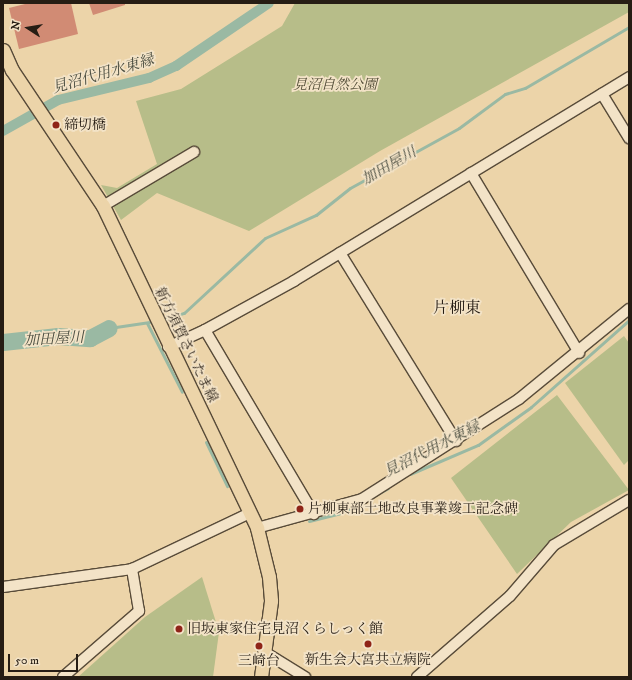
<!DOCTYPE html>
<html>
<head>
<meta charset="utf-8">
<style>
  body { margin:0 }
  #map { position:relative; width:632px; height:680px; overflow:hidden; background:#ecd4a9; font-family:"IM FELL DW Pica","Noto Serif JP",serif }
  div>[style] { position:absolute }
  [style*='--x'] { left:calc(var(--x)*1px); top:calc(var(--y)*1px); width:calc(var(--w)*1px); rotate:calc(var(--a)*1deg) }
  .green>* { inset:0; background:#b7bd89 }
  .stream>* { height:3px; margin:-1.5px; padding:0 1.5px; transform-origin:1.5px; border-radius:1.5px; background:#9ab9a3 }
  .canal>* { height:10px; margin:-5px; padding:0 5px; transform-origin:5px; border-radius:5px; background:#9ab9a3 }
  .river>* { height:17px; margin:-8.5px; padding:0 8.5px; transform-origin:8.5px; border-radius:8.5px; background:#9ab9a3 }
  .building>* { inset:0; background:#d18b74 }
  .roads { filter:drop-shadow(1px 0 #584b39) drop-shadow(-1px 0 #584b39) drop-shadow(0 1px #584b39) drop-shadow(0 -1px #584b39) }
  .minor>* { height:10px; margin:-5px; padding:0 5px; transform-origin:5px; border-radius:5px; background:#f3e3c7 }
  .major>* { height:13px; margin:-6.5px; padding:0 6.5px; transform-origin:6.5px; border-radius:6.5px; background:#ecd4a9 }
  .dots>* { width:11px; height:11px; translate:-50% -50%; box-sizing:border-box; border:2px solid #f3e3c7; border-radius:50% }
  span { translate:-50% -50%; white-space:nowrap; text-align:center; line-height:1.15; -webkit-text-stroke:3.5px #f3e3c7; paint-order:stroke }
  .park-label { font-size:14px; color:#524d37; font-style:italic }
  .poi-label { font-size:14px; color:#261d14 }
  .left { translate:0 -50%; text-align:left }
  .street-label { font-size:14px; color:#261d14 }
  .water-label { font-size:15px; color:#494c3f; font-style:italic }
  .quarter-label { font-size:16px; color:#261d14 }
  .frame { position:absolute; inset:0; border:4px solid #261d14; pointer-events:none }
  .north { position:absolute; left:8px; top:8px; width:40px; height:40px; -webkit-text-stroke:3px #f3e3c7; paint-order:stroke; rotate:282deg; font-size:11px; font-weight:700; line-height:16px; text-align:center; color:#261d14 }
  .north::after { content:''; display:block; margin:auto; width:14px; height:18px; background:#261d14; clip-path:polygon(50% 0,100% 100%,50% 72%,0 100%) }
  .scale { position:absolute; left:8px; top:654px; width:70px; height:18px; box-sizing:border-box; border:2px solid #261d14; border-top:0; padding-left:5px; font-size:12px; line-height:14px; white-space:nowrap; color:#261d14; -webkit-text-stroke:3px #f3e3c7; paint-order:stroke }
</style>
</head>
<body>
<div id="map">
  <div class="green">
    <i style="clip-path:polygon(295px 3px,629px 3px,629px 12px,380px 151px,249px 231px,157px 193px,121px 220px,101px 185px,117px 188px,157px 164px,136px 101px,181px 89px,282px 26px)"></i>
    <i style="clip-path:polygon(624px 336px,629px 343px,629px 460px,624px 465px,565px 383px)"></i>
    <i style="clip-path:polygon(557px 395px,629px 490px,571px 522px,517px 574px,451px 478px)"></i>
    <i style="clip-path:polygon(202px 577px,219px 632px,213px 677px,78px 677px,145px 617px)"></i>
  </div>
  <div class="stream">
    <i style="--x:162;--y:320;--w:23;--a:-18"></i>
    <i style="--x:184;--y:313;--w:110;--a:-42.8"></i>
    <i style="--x:265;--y:238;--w:56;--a:-24.3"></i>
    <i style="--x:316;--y:215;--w:43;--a:-38.5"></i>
    <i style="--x:350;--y:188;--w:124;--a:-28.8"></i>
    <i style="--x:459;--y:128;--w:57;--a:-36.5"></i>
    <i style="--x:505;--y:94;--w:21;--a:-17"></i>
    <i style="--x:525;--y:88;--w:121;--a:-30.4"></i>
    <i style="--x:147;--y:323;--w:77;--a:63.1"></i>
    <i style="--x:109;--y:328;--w:41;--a:-8.3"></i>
    <i style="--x:206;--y:442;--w:49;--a:64.5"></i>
    <i style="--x:410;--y:474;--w:74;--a:-23.1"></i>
    <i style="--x:478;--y:445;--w:65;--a:-35.6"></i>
    <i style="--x:531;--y:407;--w:131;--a:-41.6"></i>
    <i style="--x:309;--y:521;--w:36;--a:-14"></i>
    <i style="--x:344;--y:512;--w:50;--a:-28.6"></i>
  </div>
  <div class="canal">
    <i style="--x:3;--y:131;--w:63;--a:-29.4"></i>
    <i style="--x:58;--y:100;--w:94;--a:-13.6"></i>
    <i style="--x:149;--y:78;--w:30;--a:-24"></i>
    <i style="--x:176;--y:66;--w:112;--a:-34.1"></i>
  </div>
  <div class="river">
    <i style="--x:3;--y:342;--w:55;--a:-6.2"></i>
    <i style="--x:58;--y:336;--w:32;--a:4"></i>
    <i style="--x:90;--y:338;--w:21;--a:-28"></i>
  </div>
  <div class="building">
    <i style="clip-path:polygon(29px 3px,71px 3px,78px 34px,19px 49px,9px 8px)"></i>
    <i style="clip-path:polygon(89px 3px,125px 3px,125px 5px,93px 15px)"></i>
  </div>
  <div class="roads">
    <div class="minor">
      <i style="--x:602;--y:94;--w:52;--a:58.5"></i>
      <i style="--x:471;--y:173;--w:210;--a:59"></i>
      <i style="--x:103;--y:206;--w:106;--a:-30.7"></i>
      <i style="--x:340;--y:253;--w:221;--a:58.3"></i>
      <i style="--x:205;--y:330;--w:102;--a:-28.8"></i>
      <i style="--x:294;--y:281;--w:392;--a:-31.3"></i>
      <i style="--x:168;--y:347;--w:41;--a:-24.7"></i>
      <i style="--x:205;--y:330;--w:214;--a:59.4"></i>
      <i style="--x:257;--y:528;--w:109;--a:-15.4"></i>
      <i style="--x:362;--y:499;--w:186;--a:-32.5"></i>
      <i style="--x:519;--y:399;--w:142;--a:-39.3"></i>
      <i style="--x:3;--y:587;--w:130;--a:-7.9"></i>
      <i style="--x:132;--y:569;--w:131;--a:-25.4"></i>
      <i style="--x:266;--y:653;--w:46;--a:31.6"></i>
      <i style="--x:63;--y:677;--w:101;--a:-41"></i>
      <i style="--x:139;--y:611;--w:43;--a:-99.5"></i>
      <i style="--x:417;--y:677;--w:123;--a:-41.1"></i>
      <i style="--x:510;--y:596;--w:67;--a:-49.2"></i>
      <i style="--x:554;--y:545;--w:87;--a:-31"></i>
    </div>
    <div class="major">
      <i style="--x:3;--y:50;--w:22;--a:66"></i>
      <i style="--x:12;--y:70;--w:164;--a:56.2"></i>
      <i style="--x:103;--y:206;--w:357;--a:64.4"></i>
      <i style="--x:257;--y:528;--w:50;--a:76.2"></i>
      <i style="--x:269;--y:577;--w:24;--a:85"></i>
      <i style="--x:271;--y:601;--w:77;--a:97.5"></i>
    </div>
  </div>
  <div class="dots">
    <i style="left:56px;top:125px;background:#8f2418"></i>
    <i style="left:300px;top:509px;background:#8f2418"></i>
    <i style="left:179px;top:629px;background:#8f2418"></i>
    <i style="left:368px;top:644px;background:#8f2418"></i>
    <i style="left:259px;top:646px;background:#8f2418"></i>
  </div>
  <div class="park-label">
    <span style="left:335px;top:85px">見沼自然公園</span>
  </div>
  <div class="poi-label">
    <span class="left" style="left:64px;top:125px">締切橋</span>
    <span class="left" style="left:308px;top:509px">片柳東部土地改良事業竣工記念碑</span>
    <span class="left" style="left:187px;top:629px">旧坂東家住宅見沼くらしっく館</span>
    <span style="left:368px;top:660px">新生会大宮共立病院</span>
    <span style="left:259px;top:661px">三崎台</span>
  </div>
  <div class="street-label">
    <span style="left:186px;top:345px;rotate:64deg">新方須賀さいたま線</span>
  </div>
  <div class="water-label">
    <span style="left:103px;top:74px;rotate:-16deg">見沼代用水東縁</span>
    <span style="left:389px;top:166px;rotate:-30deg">加田屋川</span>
    <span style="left:54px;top:339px;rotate:-3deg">加田屋川</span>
    <span style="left:432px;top:449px;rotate:-27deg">見沼代用水東縁</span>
  </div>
  <div class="quarter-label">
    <span style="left:457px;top:308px">片柳東</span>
  </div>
  <div class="frame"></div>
  <div class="north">N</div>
  <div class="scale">50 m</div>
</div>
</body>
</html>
